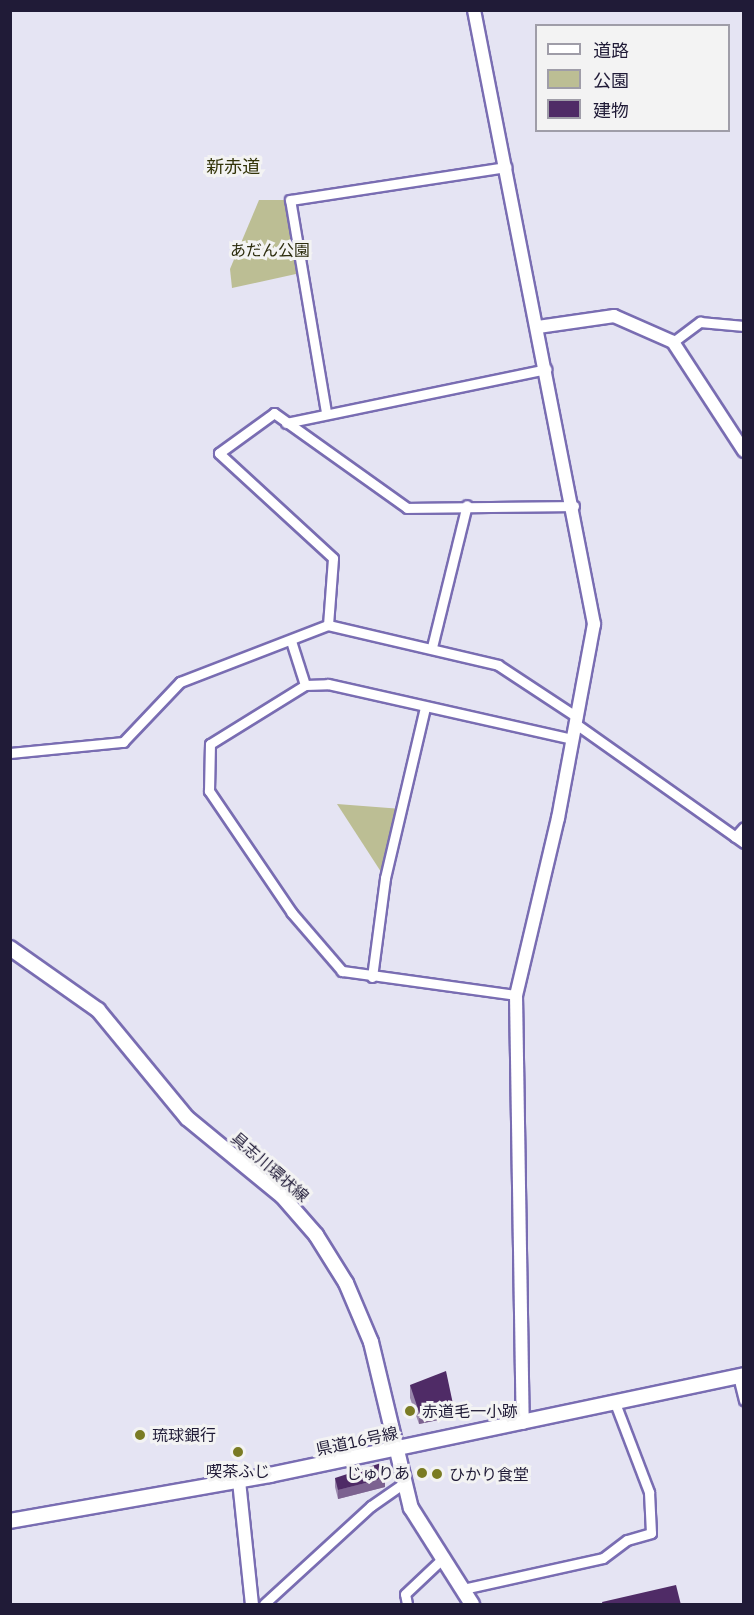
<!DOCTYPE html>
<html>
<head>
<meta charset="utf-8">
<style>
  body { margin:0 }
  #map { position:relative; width:754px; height:1615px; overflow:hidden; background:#e5e4f3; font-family:"IBM Plex Sans","Noto Sans JP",sans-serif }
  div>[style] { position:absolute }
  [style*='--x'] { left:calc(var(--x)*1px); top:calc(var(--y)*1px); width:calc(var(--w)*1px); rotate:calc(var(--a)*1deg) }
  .green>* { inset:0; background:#bcbe94 }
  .roads { filter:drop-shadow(2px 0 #796db2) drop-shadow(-2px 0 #796db2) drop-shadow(0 2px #796db2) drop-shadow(0 -2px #796db2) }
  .minor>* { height:9px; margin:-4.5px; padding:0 4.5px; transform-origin:4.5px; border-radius:4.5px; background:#fff }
  .tertiary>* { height:12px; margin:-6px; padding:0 6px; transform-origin:6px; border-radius:6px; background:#fff }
  .secondary>* { height:14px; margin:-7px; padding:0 7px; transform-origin:7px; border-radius:7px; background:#fff }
  .wall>* { inset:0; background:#9a88ac }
  .shaded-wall>* { inset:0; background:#7c6290 }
  .building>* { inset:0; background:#4f2b66 }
  .dots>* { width:16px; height:16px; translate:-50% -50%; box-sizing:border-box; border:3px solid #f3f3f3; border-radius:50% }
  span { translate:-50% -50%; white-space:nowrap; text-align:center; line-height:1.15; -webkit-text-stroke:6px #f3f3f3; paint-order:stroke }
  .park-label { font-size:16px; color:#2d2d0e }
  .street-label { font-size:16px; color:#201b37 }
  .poi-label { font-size:16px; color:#201b37 }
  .left { translate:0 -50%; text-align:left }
  .right { translate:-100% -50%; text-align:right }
  .neighbourhood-label { font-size:18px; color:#333409 }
  .frame { position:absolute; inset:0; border:12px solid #201b37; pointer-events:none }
  .legend { position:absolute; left:535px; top:24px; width:195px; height:108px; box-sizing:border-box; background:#f3f3f3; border:2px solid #9f9da8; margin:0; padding:8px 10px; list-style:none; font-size:18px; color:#201b37 }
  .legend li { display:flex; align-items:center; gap:12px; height:30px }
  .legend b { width:30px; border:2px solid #9f9da8 }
</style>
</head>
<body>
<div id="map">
  <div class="green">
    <i style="clip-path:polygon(259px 200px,290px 200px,305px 272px,232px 288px,230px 269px)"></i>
    <i style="clip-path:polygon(337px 804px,402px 809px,385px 878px)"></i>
  </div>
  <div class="roads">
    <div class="minor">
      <i style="--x:673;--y:342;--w:34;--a:-37"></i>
      <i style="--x:700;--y:322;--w:44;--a:5.2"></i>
      <i style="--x:326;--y:412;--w:215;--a:-99.6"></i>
      <i style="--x:290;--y:200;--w:219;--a:-8.7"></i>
      <i style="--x:286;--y:423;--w:266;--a:-11.7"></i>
      <i style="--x:328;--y:625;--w:67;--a:-85.7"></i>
      <i style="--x:333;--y:558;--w:155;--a:-137.4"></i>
      <i style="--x:219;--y:453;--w:68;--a:-36"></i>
      <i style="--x:274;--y:413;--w:163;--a:35.5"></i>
      <i style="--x:407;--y:508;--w:167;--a:-0.7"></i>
      <i style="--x:291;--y:641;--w:46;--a:72.3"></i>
      <i style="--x:432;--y:647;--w:146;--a:-76.2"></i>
      <i style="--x:576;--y:724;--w:206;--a:35.3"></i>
      <i style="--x:10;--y:753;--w:114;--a:-5.6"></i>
      <i style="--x:123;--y:742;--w:83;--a:-46.5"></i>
      <i style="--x:180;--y:682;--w:159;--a:-21.1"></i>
      <i style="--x:328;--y:625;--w:175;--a:13.2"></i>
      <i style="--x:498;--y:665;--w:95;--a:33.4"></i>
      <i style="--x:735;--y:837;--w:13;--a:-48"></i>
      <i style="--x:372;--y:977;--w:100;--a:-82.5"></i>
      <i style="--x:385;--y:878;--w:176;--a:-76.8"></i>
      <i style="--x:516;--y:995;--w:176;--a:-172.1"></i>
      <i style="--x:342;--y:971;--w:77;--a:-130.8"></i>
      <i style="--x:292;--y:913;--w:148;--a:-124.2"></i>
      <i style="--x:209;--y:791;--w:47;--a:-88.8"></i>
      <i style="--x:210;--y:744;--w:112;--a:-31.8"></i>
      <i style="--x:305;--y:685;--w:23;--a:-2"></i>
      <i style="--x:328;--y:684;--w:251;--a:12.7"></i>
      <i style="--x:738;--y:1376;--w:25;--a:76"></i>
      <i style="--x:463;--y:1589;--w:143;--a:-12.5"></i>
      <i style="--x:603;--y:1558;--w:30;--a:-37"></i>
      <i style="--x:627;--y:1540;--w:25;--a:-16"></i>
      <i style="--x:651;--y:1533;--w:41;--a:-92.8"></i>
      <i style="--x:649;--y:1492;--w:95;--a:-110.9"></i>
      <i style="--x:264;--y:1604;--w:145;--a:-42.5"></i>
      <i style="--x:371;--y:1506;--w:40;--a:-34.9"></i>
      <i style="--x:407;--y:1604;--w:10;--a:-101"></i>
      <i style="--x:405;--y:1594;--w:51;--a:-43.4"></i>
    </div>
    <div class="tertiary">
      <i style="--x:474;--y:10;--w:626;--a:78.94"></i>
      <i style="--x:594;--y:624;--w:197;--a:100.5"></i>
      <i style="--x:558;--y:818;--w:182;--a:103.3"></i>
      <i style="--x:516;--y:995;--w:428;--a:89.1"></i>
      <i style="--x:538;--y:327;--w:77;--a:-8.2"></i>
      <i style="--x:614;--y:316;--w:64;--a:23.8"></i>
      <i style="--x:673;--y:342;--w:130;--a:56.9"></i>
      <i style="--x:239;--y:1481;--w:124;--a:84"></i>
    </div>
    <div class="secondary">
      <i style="--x:10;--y:948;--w:108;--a:35.2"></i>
      <i style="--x:98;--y:1010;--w:140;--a:50.5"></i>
      <i style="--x:187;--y:1118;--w:123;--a:39.4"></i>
      <i style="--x:282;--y:1196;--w:52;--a:48.9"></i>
      <i style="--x:316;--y:1235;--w:57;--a:58"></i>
      <i style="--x:346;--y:1283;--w:64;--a:67"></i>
      <i style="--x:371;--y:1342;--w:171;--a:76.5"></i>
      <i style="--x:411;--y:1508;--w:114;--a:57.6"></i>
      <i style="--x:10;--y:1521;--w:264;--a:-10"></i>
      <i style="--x:270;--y:1475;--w:484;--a:-11.9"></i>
    </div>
  </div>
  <div class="wall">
    <i style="clip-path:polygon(410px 1385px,453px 1417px,419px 1424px,410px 1398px)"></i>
    <i style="clip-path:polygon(335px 1478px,385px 1487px,338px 1499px,335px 1487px)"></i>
  </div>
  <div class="shaded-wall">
    <i style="clip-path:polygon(453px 1404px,453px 1417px,419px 1424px,419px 1412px)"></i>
    <i style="clip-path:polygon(385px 1478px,385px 1487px,338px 1499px,338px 1490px)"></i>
  </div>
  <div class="building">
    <i style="clip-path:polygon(446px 1371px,453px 1404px,419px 1412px,410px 1385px)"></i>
    <i style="clip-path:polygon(381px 1463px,385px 1478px,338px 1490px,335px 1478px)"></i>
    <i style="clip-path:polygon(676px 1585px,681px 1605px,603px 1605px,602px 1602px)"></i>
  </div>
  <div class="dots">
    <i style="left:410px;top:1411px;background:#7a7b23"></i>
    <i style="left:140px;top:1435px;background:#7a7b23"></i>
    <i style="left:238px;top:1452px;background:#7a7b23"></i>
    <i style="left:422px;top:1473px;background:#7a7b23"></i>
    <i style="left:437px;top:1474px;background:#7a7b23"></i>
  </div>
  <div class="park-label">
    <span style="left:270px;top:250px">あだん公園</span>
  </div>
  <div class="street-label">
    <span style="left:270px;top:1167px;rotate:41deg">具志川環状線</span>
    <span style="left:357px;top:1441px;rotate:-12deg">県道16号線</span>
  </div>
  <div class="poi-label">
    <span class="left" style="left:422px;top:1411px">赤道毛一小跡</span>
    <span class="left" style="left:152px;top:1435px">琉球銀行</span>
    <span style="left:238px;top:1471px">喫茶ふじ</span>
    <span class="right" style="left:410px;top:1473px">じゅりあ</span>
    <span class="left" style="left:449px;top:1474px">ひかり食堂</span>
  </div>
  <div class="neighbourhood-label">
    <span style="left:233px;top:167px">新赤道</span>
  </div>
  <div class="frame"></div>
  <ul class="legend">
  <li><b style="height:8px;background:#fff"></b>道路</li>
  <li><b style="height:16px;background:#bcbe94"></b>公園</li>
  <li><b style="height:16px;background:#4f2b66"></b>建物</li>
  </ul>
</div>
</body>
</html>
